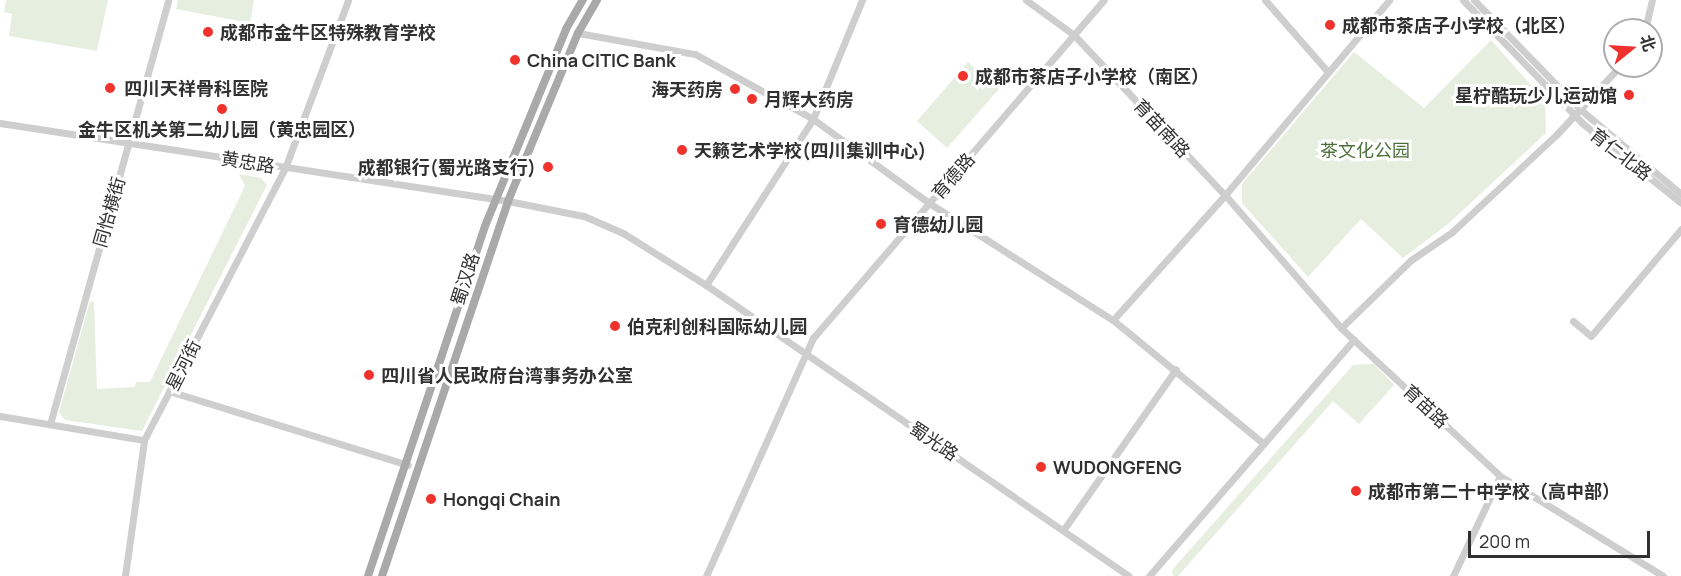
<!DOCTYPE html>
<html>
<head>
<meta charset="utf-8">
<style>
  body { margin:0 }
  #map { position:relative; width:1681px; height:576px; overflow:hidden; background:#fff; font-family:Manrope,"Noto Sans SC",sans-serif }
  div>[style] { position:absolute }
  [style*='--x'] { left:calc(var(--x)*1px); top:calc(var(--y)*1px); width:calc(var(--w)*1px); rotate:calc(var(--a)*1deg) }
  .green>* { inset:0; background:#e6efdf }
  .minor>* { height:7px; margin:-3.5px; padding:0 3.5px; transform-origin:3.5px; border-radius:3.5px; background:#cecece }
  .major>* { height:8px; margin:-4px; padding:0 4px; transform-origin:4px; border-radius:4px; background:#a9a9a9 }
  .dots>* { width:16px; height:16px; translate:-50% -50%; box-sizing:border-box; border:3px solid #fff; border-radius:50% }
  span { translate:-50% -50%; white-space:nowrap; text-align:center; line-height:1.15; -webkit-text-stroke:6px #fff; paint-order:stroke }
  .poi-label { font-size:18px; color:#313131; font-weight:700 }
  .left { translate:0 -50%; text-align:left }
  .right { translate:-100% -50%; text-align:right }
  .street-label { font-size:18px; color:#313131 }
  .park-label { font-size:18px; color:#4e713b }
  .north { position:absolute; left:1603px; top:18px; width:60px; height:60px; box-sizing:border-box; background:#fff; border:2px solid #adadad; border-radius:50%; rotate:72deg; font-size:16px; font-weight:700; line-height:24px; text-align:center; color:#313131 }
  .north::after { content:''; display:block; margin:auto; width:21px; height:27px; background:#f0322c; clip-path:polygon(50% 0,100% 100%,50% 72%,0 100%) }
  .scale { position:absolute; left:1468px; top:531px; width:182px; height:27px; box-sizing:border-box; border:3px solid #313131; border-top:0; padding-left:8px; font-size:18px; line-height:21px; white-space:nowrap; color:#313131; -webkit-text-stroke:4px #fff; paint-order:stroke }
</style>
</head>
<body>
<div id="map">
  <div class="green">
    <i style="clip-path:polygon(6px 0,108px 0,97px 51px,9px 36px,12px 14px,4px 12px)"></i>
    <i style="clip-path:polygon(178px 0,254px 0,250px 23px,176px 9px)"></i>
    <i style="clip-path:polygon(1491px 40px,1545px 101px,1546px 133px,1448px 224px,1403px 258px,1361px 219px,1308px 277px,1242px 203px,1242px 184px,1354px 52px,1424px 108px)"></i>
    <i style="clip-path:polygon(968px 62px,999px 89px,947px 148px,917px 121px)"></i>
    <i style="clip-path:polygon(239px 174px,261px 178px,267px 185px,142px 431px,65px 420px,59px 412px,90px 301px,94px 302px,97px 389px,135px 387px,136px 382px,150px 382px,245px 186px)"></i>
    <i style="clip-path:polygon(1374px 364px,1394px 385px,1359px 424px,1333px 401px,1178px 576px,1173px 576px,1172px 570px,1353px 365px)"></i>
  </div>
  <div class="minor">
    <i style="--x:1026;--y:0;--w:59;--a:36.1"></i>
    <i style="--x:1074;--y:35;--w:220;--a:46.7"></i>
    <i style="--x:1225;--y:195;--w:176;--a:48.9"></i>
    <i style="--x:1341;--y:328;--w:217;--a:42.9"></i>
    <i style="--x:1500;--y:476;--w:191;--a:31.5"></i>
    <i style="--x:1265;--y:0;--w:96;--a:48.8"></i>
    <i style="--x:1463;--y:0;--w:171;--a:45.9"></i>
    <i style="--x:1582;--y:123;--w:127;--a:38.9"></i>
    <i style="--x:1474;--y:0;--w:153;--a:45.8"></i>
    <i style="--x:1581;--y:110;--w:131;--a:40"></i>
    <i style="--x:1645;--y:30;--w:31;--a:-77"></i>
    <i style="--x:578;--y:33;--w:119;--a:10.2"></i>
    <i style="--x:695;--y:54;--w:135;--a:28.8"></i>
    <i style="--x:813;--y:119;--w:143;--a:35.9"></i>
    <i style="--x:929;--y:203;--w:218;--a:32.5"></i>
    <i style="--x:1113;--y:320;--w:195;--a:39.4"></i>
    <i style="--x:0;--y:123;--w:514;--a:8.73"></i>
    <i style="--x:508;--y:201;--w:77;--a:11.2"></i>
    <i style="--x:584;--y:216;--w:43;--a:23.6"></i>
    <i style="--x:623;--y:233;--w:98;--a:32.1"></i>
    <i style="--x:706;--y:285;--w:513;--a:34.53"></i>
    <i style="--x:706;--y:285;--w:197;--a:-57.2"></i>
    <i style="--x:813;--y:119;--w:129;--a:-67.6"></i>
    <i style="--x:1113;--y:320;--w:168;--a:-48.1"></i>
    <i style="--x:1225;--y:195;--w:255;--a:-49.9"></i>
    <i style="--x:1573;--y:321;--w:23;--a:40"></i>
    <i style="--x:1591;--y:336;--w:140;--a:-49.9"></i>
    <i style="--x:1341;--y:328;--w:98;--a:-44.2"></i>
    <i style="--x:1411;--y:260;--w:50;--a:-34.3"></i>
    <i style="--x:1452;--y:232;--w:144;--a:-43"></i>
    <i style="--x:1557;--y:134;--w:93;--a:-47.2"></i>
    <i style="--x:169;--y:391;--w:250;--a:17.2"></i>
    <i style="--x:0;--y:416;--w:146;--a:9.5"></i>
    <i style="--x:50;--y:424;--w:440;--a:-74.4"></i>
    <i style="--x:1064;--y:529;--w:195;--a:-55"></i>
    <i style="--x:125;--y:576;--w:137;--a:-82"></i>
    <i style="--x:144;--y:440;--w:306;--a:-62.6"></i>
    <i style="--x:285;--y:168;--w:179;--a:-69.4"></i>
    <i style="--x:706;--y:576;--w:261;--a:-65.8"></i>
    <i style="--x:813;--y:338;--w:446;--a:-49.3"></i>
    <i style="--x:1149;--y:576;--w:313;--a:-49.1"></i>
    <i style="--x:1453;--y:576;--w:110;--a:-64.8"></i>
  </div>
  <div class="major">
    <i style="--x:368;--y:576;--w:369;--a:-71.5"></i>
    <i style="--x:485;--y:226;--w:213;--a:-67.6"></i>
    <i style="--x:566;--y:29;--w:34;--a:-60"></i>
    <i style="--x:382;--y:576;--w:396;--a:-71.4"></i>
    <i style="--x:508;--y:201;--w:182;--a:-67.4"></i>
    <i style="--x:578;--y:33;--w:38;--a:-60"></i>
  </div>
  <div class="dots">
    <i style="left:1330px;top:25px;background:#f0322c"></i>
    <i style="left:208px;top:32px;background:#f0322c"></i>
    <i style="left:515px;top:60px;background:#f0322c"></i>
    <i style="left:963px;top:76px;background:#f0322c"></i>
    <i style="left:110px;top:88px;background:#f0322c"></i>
    <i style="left:735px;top:89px;background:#f0322c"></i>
    <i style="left:1629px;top:95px;background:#f0322c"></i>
    <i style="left:752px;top:99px;background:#f0322c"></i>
    <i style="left:222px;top:109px;background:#f0322c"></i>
    <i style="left:682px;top:150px;background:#f0322c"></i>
    <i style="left:548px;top:167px;background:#f0322c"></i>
    <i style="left:881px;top:224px;background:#f0322c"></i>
    <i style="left:615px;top:326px;background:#f0322c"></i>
    <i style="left:369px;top:375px;background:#f0322c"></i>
    <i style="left:1041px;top:467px;background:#f0322c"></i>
    <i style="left:1356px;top:491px;background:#f0322c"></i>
    <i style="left:431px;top:499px;background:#f0322c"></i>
  </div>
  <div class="poi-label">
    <span class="left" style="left:1342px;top:25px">成都市茶店子小学校（北区）</span>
    <span class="left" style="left:220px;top:32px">成都市金牛区特殊教育学校</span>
    <span class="left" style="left:527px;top:60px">China CITIC Bank</span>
    <span class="left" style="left:975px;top:76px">成都市茶店子小学校（南区）</span>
    <span class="left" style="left:124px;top:88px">四川天祥骨科医院</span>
    <span class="right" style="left:723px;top:89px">海天药房</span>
    <span class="right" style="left:1617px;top:95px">星柠酷玩少儿运动馆</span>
    <span class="left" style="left:764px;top:99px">月辉大药房</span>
    <span style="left:222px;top:129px">金牛区机关第二幼儿园（黄忠园区）</span>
    <span class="left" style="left:694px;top:150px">天籁艺术学校(四川集训中心)</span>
    <span class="right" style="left:536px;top:167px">成都银行(蜀光路支行)</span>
    <span class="left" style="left:893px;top:224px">育德幼儿园</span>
    <span class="left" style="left:627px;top:326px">伯克利创科国际幼儿园</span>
    <span class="left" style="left:381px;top:375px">四川省人民政府台湾事务办公室</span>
    <span class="left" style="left:1053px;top:467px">WUDONGFENG</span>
    <span class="left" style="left:1368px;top:491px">成都市第二十中学校（高中部）</span>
    <span class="left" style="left:443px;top:499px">Hongqi Chain</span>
  </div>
  <div class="street-label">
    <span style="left:1162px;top:128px;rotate:47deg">育苗南路</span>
    <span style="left:1621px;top:154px;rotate:38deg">育仁北路</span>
    <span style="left:248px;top:162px;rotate:9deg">黄忠路</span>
    <span style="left:953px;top:176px;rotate:-49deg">育德路</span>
    <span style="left:109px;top:212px;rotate:-74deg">同怡横街</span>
    <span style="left:465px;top:279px;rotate:-72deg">蜀汉路</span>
    <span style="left:183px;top:365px;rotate:-63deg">星河街</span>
    <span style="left:1426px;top:406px;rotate:43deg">育苗路</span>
    <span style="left:934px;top:441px;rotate:34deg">蜀光路</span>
  </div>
  <div class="park-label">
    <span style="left:1365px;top:150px">茶文化公园</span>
  </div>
  <div class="north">北</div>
  <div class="scale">200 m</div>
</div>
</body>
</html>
